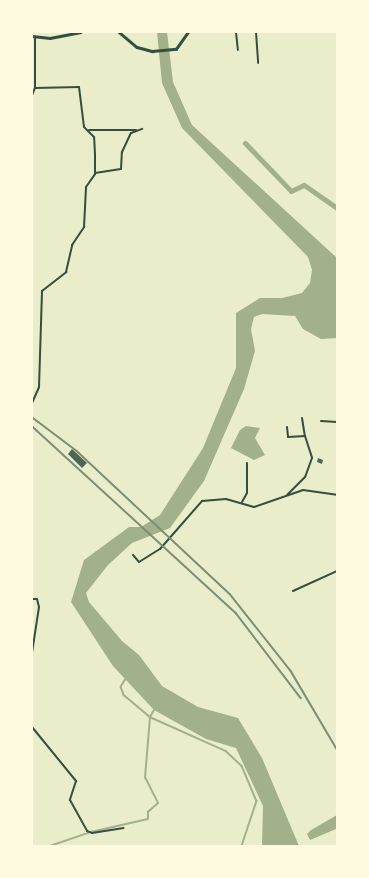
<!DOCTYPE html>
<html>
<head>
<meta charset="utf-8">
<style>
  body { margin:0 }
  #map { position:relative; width:369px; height:878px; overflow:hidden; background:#e9edc9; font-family:"Sofia Sans Condensed",sans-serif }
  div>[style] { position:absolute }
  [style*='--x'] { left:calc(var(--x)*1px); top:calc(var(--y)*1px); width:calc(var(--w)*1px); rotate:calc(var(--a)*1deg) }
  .water>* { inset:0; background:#a3b18a }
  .stream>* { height:1.5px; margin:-0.75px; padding:0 0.75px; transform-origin:0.75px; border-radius:0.75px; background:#a3b18a }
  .canal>* { height:5px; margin:-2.5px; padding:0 2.5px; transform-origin:2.5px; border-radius:2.5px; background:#a3b18a }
  .building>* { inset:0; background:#4f6655 }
  .minor>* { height:2px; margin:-1px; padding:0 1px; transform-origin:1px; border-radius:1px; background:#344e41 }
  .tertiary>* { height:2.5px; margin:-1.25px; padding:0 1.25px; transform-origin:1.25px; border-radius:1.25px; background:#344e41 }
  .rail>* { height:1.5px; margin:-0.75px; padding:0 0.75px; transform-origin:0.75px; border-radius:0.75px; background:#7c8e77 }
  span { translate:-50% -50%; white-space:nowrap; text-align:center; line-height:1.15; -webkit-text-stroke:4px #fefae0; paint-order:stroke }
  .frame { position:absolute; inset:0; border:33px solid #fefae0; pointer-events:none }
</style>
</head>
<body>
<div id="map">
  <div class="water">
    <i style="clip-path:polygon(157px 32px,167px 32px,173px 82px,192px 125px,337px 258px,337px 338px,321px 339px,303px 329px,295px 316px,262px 314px,254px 317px,251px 329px,255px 351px,244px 389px,204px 481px,170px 528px,132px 543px,108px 565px,86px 593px,89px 602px,122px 641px,139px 655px,162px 686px,198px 707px,238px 718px,262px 758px,299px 846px,262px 846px,263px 806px,236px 748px,206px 739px,154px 710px,113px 666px,71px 602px,84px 560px,129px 527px,141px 527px,160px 515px,203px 448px,236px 368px,236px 313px,260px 298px,282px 298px,302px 293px,310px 283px,312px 270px,308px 257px,182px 128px,162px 83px)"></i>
    <i style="clip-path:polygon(246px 426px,260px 428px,255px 438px,265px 455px,254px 460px,231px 448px,240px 430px)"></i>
    <i style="clip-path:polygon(337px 815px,336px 829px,310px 840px,307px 834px,311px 830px)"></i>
  </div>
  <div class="stream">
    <i style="--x:126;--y:679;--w:9;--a:122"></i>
    <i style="--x:121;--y:687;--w:9;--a:69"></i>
    <i style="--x:124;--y:695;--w:34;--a:40"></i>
    <i style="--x:150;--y:717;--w:83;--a:24.1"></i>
    <i style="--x:226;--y:751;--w:22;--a:43"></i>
    <i style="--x:242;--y:766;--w:38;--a:67"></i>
    <i style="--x:257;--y:801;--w:47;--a:108.4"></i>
    <i style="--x:91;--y:832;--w:58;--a:-12.8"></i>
    <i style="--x:148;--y:819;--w:7;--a:-90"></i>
    <i style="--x:148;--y:812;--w:13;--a:-42"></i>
    <i style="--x:158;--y:803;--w:28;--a:-117"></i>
    <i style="--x:145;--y:778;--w:61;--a:-85.3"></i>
    <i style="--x:150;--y:717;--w:8;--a:-60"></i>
    <i style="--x:50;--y:846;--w:40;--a:-18.9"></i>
  </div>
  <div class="canal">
    <i style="--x:245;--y:143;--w:66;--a:46.2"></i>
    <i style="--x:291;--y:191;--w:14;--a:-25"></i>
    <i style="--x:304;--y:185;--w:40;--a:34.9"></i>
  </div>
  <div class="building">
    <i style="clip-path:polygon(72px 449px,87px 463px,82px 468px,68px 454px)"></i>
    <i style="clip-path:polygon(318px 458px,323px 460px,322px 464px,317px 462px)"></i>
  </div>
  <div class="minor">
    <i style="--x:236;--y:32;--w:18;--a:84"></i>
    <i style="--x:256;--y:32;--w:31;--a:86"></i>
    <i style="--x:32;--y:95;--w:8;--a:-67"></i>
    <i style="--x:89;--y:130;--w:47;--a:0"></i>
    <i style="--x:95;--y:173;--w:26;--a:-9"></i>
    <i style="--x:121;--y:169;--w:17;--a:-87"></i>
    <i style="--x:122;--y:152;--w:21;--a:-65"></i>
    <i style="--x:131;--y:133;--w:12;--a:-20"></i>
    <i style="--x:32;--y:403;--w:17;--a:-66"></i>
    <i style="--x:39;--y:387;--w:96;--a:-88.2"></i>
    <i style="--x:42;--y:291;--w:31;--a:-38"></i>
    <i style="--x:66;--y:272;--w:28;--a:-77"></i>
    <i style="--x:72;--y:245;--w:22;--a:-56"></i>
    <i style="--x:84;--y:227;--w:40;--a:-87.1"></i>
    <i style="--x:86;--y:187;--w:16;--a:-55"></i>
    <i style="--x:95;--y:174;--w:20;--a:-90"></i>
    <i style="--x:95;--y:154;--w:17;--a:-93"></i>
    <i style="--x:94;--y:137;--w:14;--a:-135"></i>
    <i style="--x:84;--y:127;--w:40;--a:-97.1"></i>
    <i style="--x:79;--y:87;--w:44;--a:178.7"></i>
    <i style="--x:35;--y:88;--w:51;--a:-90"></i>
    <i style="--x:302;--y:418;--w:18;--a:81"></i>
    <i style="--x:321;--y:421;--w:16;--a:4"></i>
    <i style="--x:287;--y:427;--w:10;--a:84"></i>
    <i style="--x:288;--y:437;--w:17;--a:-3"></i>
    <i style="--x:305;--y:436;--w:23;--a:72"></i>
    <i style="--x:312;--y:458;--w:20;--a:110"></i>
    <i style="--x:305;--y:477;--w:25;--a:135"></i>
    <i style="--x:242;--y:502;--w:10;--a:-61"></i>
    <i style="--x:247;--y:493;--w:30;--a:-90"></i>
    <i style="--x:133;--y:555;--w:9;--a:49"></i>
    <i style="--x:139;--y:562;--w:25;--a:-32"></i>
    <i style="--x:160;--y:549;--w:64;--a:-48.8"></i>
    <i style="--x:202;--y:501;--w:24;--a:-5"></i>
    <i style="--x:226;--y:499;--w:29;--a:16"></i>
    <i style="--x:254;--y:507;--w:52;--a:-19.1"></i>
    <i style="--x:303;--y:490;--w:34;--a:8"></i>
    <i style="--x:293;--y:591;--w:48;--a:-24.4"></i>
    <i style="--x:32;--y:599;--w:5;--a:0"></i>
    <i style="--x:37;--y:599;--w:8;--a:76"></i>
    <i style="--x:39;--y:607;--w:47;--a:98.7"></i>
    <i style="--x:32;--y:727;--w:70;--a:50.8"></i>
    <i style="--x:76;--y:781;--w:20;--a:108"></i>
    <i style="--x:70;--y:800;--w:35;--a:61"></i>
    <i style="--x:87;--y:831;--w:5;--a:22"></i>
    <i style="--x:92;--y:833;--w:32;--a:-9"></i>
  </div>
  <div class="tertiary">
    <i style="--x:119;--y:32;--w:23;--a:40"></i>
    <i style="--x:137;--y:47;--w:16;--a:15"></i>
    <i style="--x:152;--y:51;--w:24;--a:-5"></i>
    <i style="--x:176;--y:49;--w:21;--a:-55"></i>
    <i style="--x:32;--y:36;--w:18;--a:6"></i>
    <i style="--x:50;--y:38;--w:31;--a:-11"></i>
  </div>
  <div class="rail">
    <i style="--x:32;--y:417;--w:56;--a:37.1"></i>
    <i style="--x:77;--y:451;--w:209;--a:43.1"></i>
    <i style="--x:230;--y:594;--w:98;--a:51.6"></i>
    <i style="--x:291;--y:671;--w:91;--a:59.5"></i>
    <i style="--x:32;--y:426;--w:277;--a:42.5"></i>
    <i style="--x:236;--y:613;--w:107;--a:52.6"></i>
  </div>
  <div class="frame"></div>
</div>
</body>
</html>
